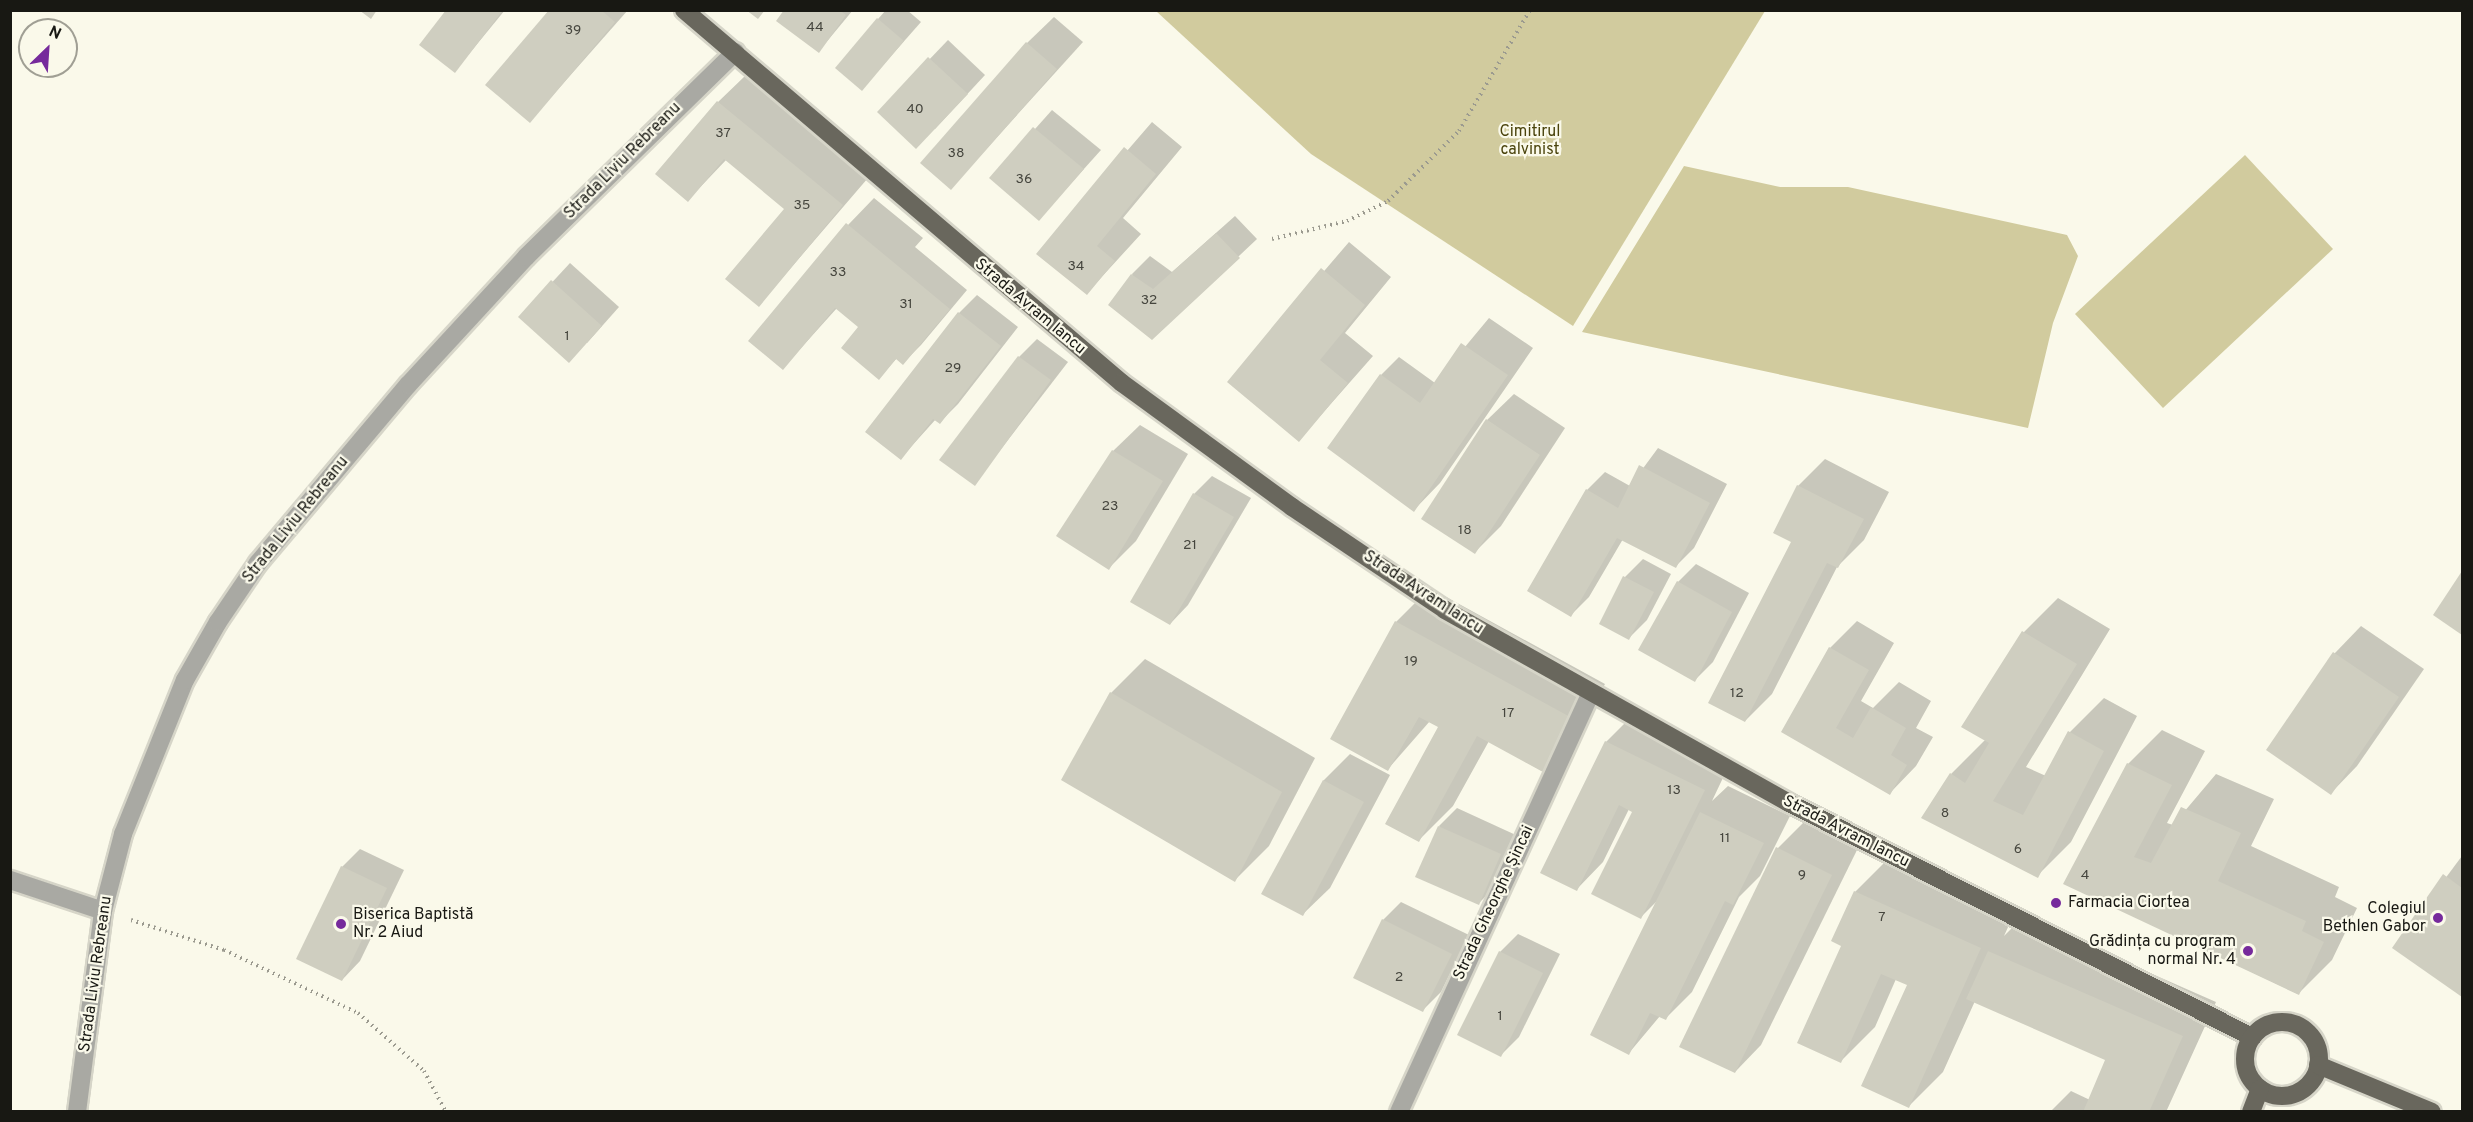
<!DOCTYPE html>
<html>
<head>
<meta charset="utf-8">
<style>
  body { margin:0 }
  #map { position:relative; width:2473px; height:1122px; overflow:hidden; background:#faf9ea; font-family:Overpass,sans-serif }
  div>[style] { position:absolute }
  [style*='--x'] { left:calc(var(--x)*1px); top:calc(var(--y)*1px); width:calc(var(--w)*1px); rotate:calc(var(--a)*1deg) }
  .green>* { inset:0; background:#d1cb9e }
  .shadow>* { inset:0; background:#0003 }
  .building>* { inset:0; background:#cfcec0 }
  .path>* { height:4px; margin-top:-2px; transform-origin:0; background:repeating-linear-gradient(90deg,#9b9a8f 0 1.5px,transparent 0 6px) }
  .roads { filter:drop-shadow(2px 0 #d6d5c8) drop-shadow(-2px 0 #d6d5c8) drop-shadow(0 2px #d6d5c8) drop-shadow(0 -2px #d6d5c8) }
  .minor>* { height:18px; margin:-9px; padding:0 9px; transform-origin:9px; border-radius:9px; background:#a9a9a3 }
  .major>* { height:18px; margin:-9px; padding:0 9px; transform-origin:9px; border-radius:9px; background:#69675d }
  .major>.ring { margin:-9px; padding:0; box-sizing:content-box; background:none; border:18px solid #69675d; border-radius:50% }
  .dots>* { width:16px; height:16px; translate:-50% -50%; box-sizing:border-box; border:3px solid #faf9ea; border-radius:50% }
  span { translate:-50% -50%; white-space:nowrap; text-align:center; line-height:1.15; -webkit-text-stroke:4.5px #faf9ea; paint-order:stroke }
  .number-label { font-size:14px; color:#46463e }
  .number-label span { -webkit-text-stroke-width:0 }
  .park-label { font-size:16px; color:#4a430c }
  .street-label { font-size:16px; color:#181813 }
  .poi-label { font-size:16px; color:#181813 }
  .left { translate:0 -50%; text-align:left }
  .right { translate:-100% -50%; text-align:right }
  .frame { position:absolute; inset:0; border:12px solid #181813; pointer-events:none }
  .north { position:absolute; left:18px; top:18px; width:60px; height:60px; box-sizing:border-box; background:#faf9ea; border:2px solid #a09f94; border-radius:50%; rotate:25deg; font-size:16px; font-weight:700; line-height:24px; text-align:center; color:#181813 }
  .north::after { content:''; display:block; margin:auto; width:21px; height:27px; background:#762a9c; clip-path:polygon(50% 0,100% 100%,50% 72%,0 100%) }
</style>
</head>
<body>
<div id="map">
  <div class="green">
    <i style="clip-path:polygon(1156px 11px,1765px 11px,1573px 326px,1311px 154px)"></i>
    <i style="clip-path:polygon(2245px 155px,2333px 249px,2163px 408px,2075px 314px)"></i>
    <i style="clip-path:polygon(1684px 166px,1780px 187px,1848px 187px,2067px 235px,2078px 256px,2053px 323px,2028px 428px,1582px 332px)"></i>
  </div>
  <div class="shadow">
    <i style="clip-path:polygon(448px 10px,505px 10px,455px 71px)"></i>
    <i style="clip-path:polygon(551px 10px,628px 10px,530px 121px)"></i>
    <i style="clip-path:polygon(786px 10px,853px 10px,819px 51px)"></i>
    <i style="clip-path:polygon(886px 10px,907px 10px,921px 22px,862px 89px,878px 19px)"></i>
    <i style="clip-path:polygon(1054px 17px,1083px 42px,951px 188px,1027px 43px)"></i>
    <i style="clip-path:polygon(948px 40px,985px 75px,935px 129px,879px 112px)"></i>
    <i style="clip-path:polygon(745px 76px,868px 178px,759px 305px,786px 209px,727px 159px,688px 200px,718px 102px)"></i>
    <i style="clip-path:polygon(1052px 110px,1101px 150px,1039px 219px,991px 178px)"></i>
    <i style="clip-path:polygon(1152px 122px,1182px 147px,1123px 218px,1141px 234px,1087px 293px,1038px 254px)"></i>
    <i style="clip-path:polygon(874px 198px,923px 238px,915px 247px,967px 290px,921px 345px,903px 363px,897px 358px,879px 378px,860px 327px,837px 308px,783px 368px,848px 225px)"></i>
    <i style="clip-path:polygon(1235px 216px,1257px 239px,1152px 338px,1132px 274px,1150px 256px,1172px 272px)"></i>
    <i style="clip-path:polygon(1349px 242px,1391px 277px,1345px 333px,1373px 356px,1299px 440px,1229px 382px)"></i>
    <i style="clip-path:polygon(570px 263px,619px 307px,587px 343px,520px 317px)"></i>
    <i style="clip-path:polygon(977px 295px,1018px 327px,958px 404px,940px 422px,936px 419px,901px 458px,959px 313px)"></i>
    <i style="clip-path:polygon(1489px 318px,1533px 348px,1440px 483px,1414px 510px,1381px 375px,1399px 357px,1435px 383px)"></i>
    <i style="clip-path:polygon(1037px 339px,1068px 362px,974px 484px,1019px 357px)"></i>
    <i style="clip-path:polygon(1514px 394px,1565px 428px,1501px 526px,1475px 552px,1486px 421px)"></i>
    <i style="clip-path:polygon(1140px 425px,1188px 454px,1136px 541px,1109px 568px,1113px 451px)"></i>
    <i style="clip-path:polygon(1658px 448px,1727px 484px,1694px 548px,1676px 566px,1623px 539px,1589px 597px,1571px 615px,1587px 490px,1605px 472px,1630px 486px)"></i>
    <i style="clip-path:polygon(1825px 459px,1889px 492px,1864px 540px,1837px 567px,1772px 694px,1745px 721px,1793px 541px,1798px 486px)"></i>
    <i style="clip-path:polygon(1212px 476px,1251px 498px,1188px 605px,1170px 624px,1194px 494px)"></i>
    <i style="clip-path:polygon(1643px 559px,1671px 574px,1647px 620px,1629px 638px,1625px 577px)"></i>
    <i style="clip-path:polygon(1696px 564px,1749px 593px,1713px 662px,1695px 680px,1678px 582px)"></i>
    <i style="clip-path:polygon(2462px 573px,2462px 633px,2435px 615px)"></i>
    <i style="clip-path:polygon(1430px 588px,1605px 684px,1576px 737px,1542px 771px,1489px 741px,1453px 806px,1419px 840px,1440px 726px,1430px 721px,1388px 769px,1396px 622px)"></i>
    <i style="clip-path:polygon(2058px 598px,2110px 629px,2026px 767px,2046px 776px,2070px 732px,2104px 698px,2137px 716px,2071px 842px,2037px 876px,1951px 774px,1986px 739px,1963px 726px,2024px 632px)"></i>
    <i style="clip-path:polygon(1857px 621px,1894px 643px,1861px 701px,1873px 708px,1899px 682px,1931px 701px,1916px 728px,1933px 737px,1916px 766px,1890px 793px,1783px 732px,1830px 648px)"></i>
    <i style="clip-path:polygon(2361px 626px,2424px 669px,2357px 766px,2331px 793px,2268px 749px,2335px 653px)"></i>
    <i style="clip-path:polygon(1145px 659px,1315px 758px,1269px 846px,1235px 880px,1111px 693px)"></i>
    <i style="clip-path:polygon(1633px 715px,1730px 763px,1712px 801px,1728px 786px,1790px 816px,1760px 876px,1739px 897px,1692px 992px,1666px 1018px,1660px 1016px,1629px 1053px,1657px 901px,1641px 917px,1634px 811px,1629px 809px,1603px 862px,1577px 889px,1606px 742px)"></i>
    <i style="clip-path:polygon(2162px 730px,2205px 751px,2167px 823px,2173px 825px,2216px 774px,2274px 799px,2251px 846px,2339px 887px,2335px 897px,2357px 908px,2332px 960px,2298px 994px,2065px 883px,2128px 764px)"></i>
    <i style="clip-path:polygon(1350px 754px,1390px 775px,1330px 888px,1303px 914px,1263px 893px,1324px 780px)"></i>
    <i style="clip-path:polygon(1457px 808px,1518px 836px,1497px 885px,1479px 903px,1439px 826px)"></i>
    <i style="clip-path:polygon(1804px 822px,1858px 848px,1761px 1045px,1735px 1072px,1778px 848px)"></i>
    <i style="clip-path:polygon(360px 849px,404px 870px,360px 961px,342px 980px,342px 867px)"></i>
    <i style="clip-path:polygon(2462px 856px,2462px 995px,2394px 947px)"></i>
    <i style="clip-path:polygon(1889px 858px,2014px 914px,2004px 936px,2023px 917px,2216px 1002px,2166px 1112px,2050px 1112px,2071px 1091px,2090px 1100px,2107px 1059px,1975px 1001px,1943px 1072px,1909px 1106px,1909px 984px,1896px 979px,1875px 1027px,1841px 1061px,1843px 945px,1855px 892px)"></i>
    <i style="clip-path:polygon(1401px 902px,1469px 935px,1441px 992px,1423px 1010px,1383px 920px)"></i>
    <i style="clip-path:polygon(1518px 934px,1560px 954px,1519px 1037px,1501px 1055px,1500px 952px)"></i>
  </div>
  <div class="building">
    <i style="clip-path:polygon(359px 10px,377px 10px,371px 19px)"></i>
    <i style="clip-path:polygon(446px 10px,503px 10px,455px 73px,419px 45px)"></i>
    <i style="clip-path:polygon(549px 10px,601px 10px,615px 22px,530px 123px,485px 85px)"></i>
    <i style="clip-path:polygon(746px 10px,765px 10px,758px 19px)"></i>
    <i style="clip-path:polygon(784px 10px,839px 10px,846px 15px,819px 53px,776px 21px)"></i>
    <i style="clip-path:polygon(877px 18px,904px 41px,862px 91px,835px 68px)"></i>
    <i style="clip-path:polygon(1026px 42px,1057px 69px,951px 190px,920px 163px)"></i>
    <i style="clip-path:polygon(928px 57px,968px 94px,916px 149px,877px 112px)"></i>
    <i style="clip-path:polygon(717px 101px,843px 205px,759px 307px,725px 279px,784px 209px,724px 159px,688px 202px,655px 174px)"></i>
    <i style="clip-path:polygon(1033px 127px,1084px 169px,1039px 221px,989px 178px)"></i>
    <i style="clip-path:polygon(1124px 147px,1156px 174px,1097px 246px,1115px 261px,1087px 295px,1036px 254px)"></i>
    <i style="clip-path:polygon(846px 223px,950px 309px,903px 365px,896px 359px,879px 380px,841px 348px,858px 327px,835px 308px,783px 370px,748px 341px)"></i>
    <i style="clip-path:polygon(1216px 233px,1240px 258px,1152px 340px,1108px 305px,1131px 274px,1153px 289px)"></i>
    <i style="clip-path:polygon(1321px 268px,1365px 305px,1320px 360px,1348px 383px,1299px 442px,1227px 382px)"></i>
    <i style="clip-path:polygon(551px 280px,602px 326px,569px 363px,518px 317px)"></i>
    <i style="clip-path:polygon(958px 312px,1001px 346px,940px 424px,933px 419px,901px 460px,865px 432px)"></i>
    <i style="clip-path:polygon(1461px 343px,1508px 375px,1414px 512px,1327px 448px,1380px 374px,1420px 403px)"></i>
    <i style="clip-path:polygon(1018px 356px,1051px 380px,975px 486px,939px 460px)"></i>
    <i style="clip-path:polygon(1486px 419px,1540px 455px,1475px 554px,1421px 519px)"></i>
    <i style="clip-path:polygon(1112px 450px,1163px 481px,1109px 570px,1056px 536px)"></i>
    <i style="clip-path:polygon(1639px 465px,1710px 503px,1676px 568px,1617px 538px,1571px 617px,1527px 591px,1586px 489px,1618px 508px)"></i>
    <i style="clip-path:polygon(1797px 485px,1864px 519px,1838px 568px,1827px 563px,1745px 722px,1708px 703px,1791px 542px,1773px 533px)"></i>
    <i style="clip-path:polygon(1193px 493px,1234px 517px,1170px 625px,1130px 602px)"></i>
    <i style="clip-path:polygon(2462px 571px,2462px 635px,2433px 615px)"></i>
    <i style="clip-path:polygon(1623px 576px,1654px 592px,1629px 640px,1599px 624px)"></i>
    <i style="clip-path:polygon(1677px 581px,1732px 612px,1695px 682px,1638px 650px)"></i>
    <i style="clip-path:polygon(1395px 621px,1572px 718px,1543px 772px,1477px 736px,1419px 842px,1385px 824px,1438px 727px,1419px 717px,1388px 771px,1330px 739px)"></i>
    <i style="clip-path:polygon(2022px 631px,2077px 664px,1993px 801px,2023px 815px,2068px 731px,2104px 751px,2038px 878px,1921px 818px,1950px 773px,1965px 783px,1989px 743px,1961px 727px)"></i>
    <i style="clip-path:polygon(1829px 647px,1869px 670px,1836px 728px,1853px 738px,1871px 707px,1906px 728px,1891px 755px,1907px 765px,1890px 795px,1781px 732px)"></i>
    <i style="clip-path:polygon(2333px 652px,2399px 697px,2331px 795px,2266px 750px)"></i>
    <i style="clip-path:polygon(1110px 692px,1282px 792px,1235px 882px,1061px 780px)"></i>
    <i style="clip-path:polygon(1605px 741px,1705px 790px,1641px 919px,1591px 894px,1632px 812px,1619px 805px,1577px 891px,1540px 873px)"></i>
    <i style="clip-path:polygon(2127px 763px,2172px 785px,2134px 857px,2151px 863px,2181px 807px,2241px 833px,2218px 881px,2306px 921px,2302px 931px,2324px 942px,2299px 995px,2063px 884px)"></i>
    <i style="clip-path:polygon(1323px 780px,1364px 802px,1303px 916px,1261px 894px)"></i>
    <i style="clip-path:polygon(1700px 812px,1764px 843px,1733px 905px,1725px 901px,1666px 1020px,1650px 1013px,1629px 1055px,1590px 1035px)"></i>
    <i style="clip-path:polygon(1438px 826px,1501px 854px,1479px 905px,1415px 877px)"></i>
    <i style="clip-path:polygon(1776px 847px,1832px 875px,1735px 1073px,1679px 1047px)"></i>
    <i style="clip-path:polygon(341px 866px,387px 888px,342px 981px,296px 959px)"></i>
    <i style="clip-path:polygon(2443px 874px,2462px 888px,2462px 997px,2392px 948px)"></i>
    <i style="clip-path:polygon(1854px 891px,1981px 948px,1909px 1108px,1861px 1086px,1907px 985px,1881px 974px,1841px 1063px,1797px 1043px,1841px 946px,1831px 941px)"></i>
    <i style="clip-path:polygon(1382px 919px,1452px 954px,1423px 1012px,1353px 978px)"></i>
    <i style="clip-path:polygon(1499px 951px,1543px 973px,1501px 1057px,1457px 1035px)"></i>
    <i style="clip-path:polygon(1988px 951px,2183px 1036px,2149px 1112px,2083px 1112px,2105px 1060px,1966px 999px)"></i>
  </div>
  <div class="path">
    <i style="--x:1272;--y:239;--w:77;--a:-13.5"></i>
    <i style="--x:1347;--y:221;--w:46;--a:-26"></i>
    <i style="--x:1388;--y:201;--w:100;--a:-44.6"></i>
    <i style="--x:1459;--y:131;--w:140;--a:-59.6"></i>
    <i style="--x:131;--y:920;--w:98;--a:17.9"></i>
    <i style="--x:224;--y:950;--w:148;--a:25.2"></i>
    <i style="--x:358;--y:1013;--w:88;--a:41.3"></i>
    <i style="--x:424;--y:1071;--w:47;--a:61.8"></i>
  </div>
  <div class="roads">
    <div class="minor">
      <i style="--x:10;--y:880;--w:98;--a:18.4"></i>
      <i style="--x:77;--y:1112;--w:203;--a:-82.6"></i>
      <i style="--x:103;--y:911;--w:80;--a:-75.4"></i>
      <i style="--x:123;--y:834;--w:166;--a:-68.1"></i>
      <i style="--x:185;--y:680;--w:67;--a:-60.4"></i>
      <i style="--x:218;--y:622;--w:71;--a:-55.9"></i>
      <i style="--x:258;--y:563;--w:233;--a:-49.9"></i>
      <i style="--x:408;--y:385;--w:174;--a:-47.3"></i>
      <i style="--x:526;--y:257;--w:293;--a:-44.4"></i>
      <i style="--x:1399;--y:1112;--w:460;--a:-65.4"></i>
    </div>
    <div class="major">
      <i style="--x:684;--y:10;--w:575;--a:40.42"></i>
      <i style="--x:1122;--y:383;--w:210;--a:36.1"></i>
      <i style="--x:1292;--y:507;--w:184;--a:33.9"></i>
      <i style="--x:1445;--y:610;--w:394;--a:29.3"></i>
      <i style="--x:1789;--y:803;--w:519;--a:26.81"></i>
      <i class="ring" style="left:2245px;top:1022px;width:56px;height:56px"></i>
      <i style="--x:2318;--y:1065;--w:123;--a:22.4"></i>
      <i style="--x:2251;--y:1112;--w:25;--a:-69"></i>
    </div>
  </div>
  <div class="dots">
    <i style="left:2056px;top:903px;background:#762a9c"></i>
    <i style="left:2438px;top:918px;background:#762a9c"></i>
    <i style="left:341px;top:924px;background:#762a9c"></i>
    <i style="left:2248px;top:951px;background:#762a9c"></i>
  </div>
  <div class="number-label">
    <span style="left:815px;top:28px">44</span>
    <span style="left:573px;top:31px">39</span>
    <span style="left:915px;top:110px">40</span>
    <span style="left:723px;top:134px">37</span>
    <span style="left:956px;top:154px">38</span>
    <span style="left:1024px;top:180px">36</span>
    <span style="left:802px;top:206px">35</span>
    <span style="left:1076px;top:267px">34</span>
    <span style="left:838px;top:273px">33</span>
    <span style="left:1149px;top:301px">32</span>
    <span style="left:906px;top:305px">31</span>
    <span style="left:567px;top:337px">1</span>
    <span style="left:953px;top:369px">29</span>
    <span style="left:1110px;top:507px">23</span>
    <span style="left:1465px;top:531px">18</span>
    <span style="left:1190px;top:546px">21</span>
    <span style="left:1411px;top:662px">19</span>
    <span style="left:1737px;top:694px">12</span>
    <span style="left:1508px;top:714px">17</span>
    <span style="left:1674px;top:791px">13</span>
    <span style="left:1945px;top:814px">8</span>
    <span style="left:1725px;top:839px">11</span>
    <span style="left:2018px;top:850px">6</span>
    <span style="left:1802px;top:876px">9</span>
    <span style="left:2085px;top:876px">4</span>
    <span style="left:1882px;top:918px">7</span>
    <span style="left:1399px;top:978px">2</span>
    <span style="left:1500px;top:1017px">1</span>
  </div>
  <div class="park-label">
    <span style="left:1530px;top:141px">Cimitirul<br>calvinist</span>
  </div>
  <div class="street-label">
    <span style="left:623px;top:161px;rotate:-45deg">Strada Liviu Rebreanu</span>
    <span style="left:1030px;top:307px;rotate:40deg">Strada Avram Iancu</span>
    <span style="left:296px;top:520px;rotate:-51deg">Strada Liviu Rebreanu</span>
    <span style="left:1423px;top:593px;rotate:33deg">Strada Avram Iancu</span>
    <span style="left:1846px;top:832px;rotate:27deg">Strada Avram Iancu</span>
    <span style="left:1494px;top:903px;rotate:-65deg">Strada Gheorghe Șincai</span>
    <span style="left:96px;top:974px;rotate:-82deg">Strada Liviu Rebreanu</span>
  </div>
  <div class="poi-label">
    <span class="left" style="left:2068px;top:903px">Farmacia Ciortea</span>
    <span class="right" style="left:2426px;top:918px">Colegiul<br>Bethlen Gabor</span>
    <span class="left" style="left:353px;top:924px">Biserica Baptistă<br>Nr. 2 Aiud</span>
    <span class="right" style="left:2236px;top:951px">Grădința cu program<br>normal Nr. 4</span>
  </div>
  <div class="frame"></div>
  <div class="north">N</div>
</div>
</body>
</html>
